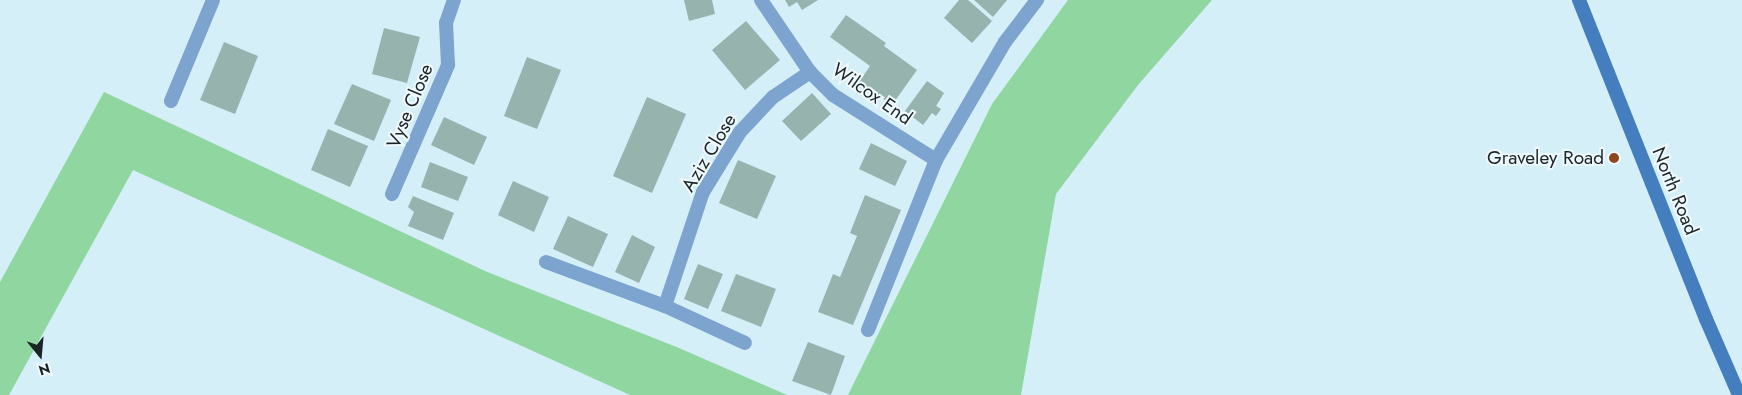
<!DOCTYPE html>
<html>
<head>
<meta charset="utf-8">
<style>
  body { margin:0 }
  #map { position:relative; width:1742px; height:395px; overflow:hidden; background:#d4eff8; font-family:Jost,sans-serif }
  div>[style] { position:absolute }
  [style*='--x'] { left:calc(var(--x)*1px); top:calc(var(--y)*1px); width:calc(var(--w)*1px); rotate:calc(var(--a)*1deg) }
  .green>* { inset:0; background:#90d6a0 }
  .building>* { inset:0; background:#97b3ae }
  .minor>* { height:14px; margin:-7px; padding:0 7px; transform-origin:7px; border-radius:7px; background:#7da3cf }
  .secondary>* { height:14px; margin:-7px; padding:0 7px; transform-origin:7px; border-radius:7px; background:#457ebf }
  .dots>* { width:14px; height:14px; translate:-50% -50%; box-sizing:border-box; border:2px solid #eff9fd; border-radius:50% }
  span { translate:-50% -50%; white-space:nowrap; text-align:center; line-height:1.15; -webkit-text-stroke:4px #eff9fd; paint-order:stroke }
  .street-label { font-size:19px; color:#1a2427 }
  .poi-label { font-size:19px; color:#1a2427 }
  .right { translate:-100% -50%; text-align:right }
  .north { position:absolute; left:15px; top:330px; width:50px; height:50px; -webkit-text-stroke:4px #eff9fd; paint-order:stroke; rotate:163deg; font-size:14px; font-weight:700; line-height:20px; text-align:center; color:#1a2427 }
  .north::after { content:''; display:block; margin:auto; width:18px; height:22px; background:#1a2427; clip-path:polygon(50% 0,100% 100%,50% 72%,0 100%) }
</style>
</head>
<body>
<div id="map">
  <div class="green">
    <i style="clip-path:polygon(1068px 0,1212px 0,1138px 85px,1056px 194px,1021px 395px,848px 395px,992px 104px)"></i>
    <i style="clip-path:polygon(104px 92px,485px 271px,679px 348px,787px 395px,630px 395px,133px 170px,9px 395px,0 395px,0 282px)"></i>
  </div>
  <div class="building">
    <i style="clip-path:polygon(684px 0,712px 0,715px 14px,689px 21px)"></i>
    <i style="clip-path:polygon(785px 0,818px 0,802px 10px,797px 2px,789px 7px)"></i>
    <i style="clip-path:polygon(959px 0,968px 0,992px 21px,972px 43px,944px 18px)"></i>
    <i style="clip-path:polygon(974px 0,1007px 0,993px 17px)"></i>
    <i style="clip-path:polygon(846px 15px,886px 43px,884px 46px,917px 70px,892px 105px,859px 82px,870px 66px,830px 37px)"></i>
    <i style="clip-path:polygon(746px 21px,780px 60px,745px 90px,712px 50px)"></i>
    <i style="clip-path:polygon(384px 28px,420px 37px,407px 83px,372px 74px)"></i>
    <i style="clip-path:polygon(224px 42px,258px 56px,235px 114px,200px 100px)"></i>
    <i style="clip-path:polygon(527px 57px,561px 70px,537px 129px,504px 116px)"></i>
    <i style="clip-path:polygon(927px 81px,944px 93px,936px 106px,941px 109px,936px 116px,932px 113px,923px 125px,905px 111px)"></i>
    <i style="clip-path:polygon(352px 84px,391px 100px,374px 141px,334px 124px)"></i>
    <i style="clip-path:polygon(812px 93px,831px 114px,801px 141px,782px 121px)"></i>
    <i style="clip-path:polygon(647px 97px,686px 114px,652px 193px,613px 176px)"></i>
    <i style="clip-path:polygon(444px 117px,487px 137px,474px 165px,431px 145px)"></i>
    <i style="clip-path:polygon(328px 129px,368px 146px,350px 187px,311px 170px)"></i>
    <i style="clip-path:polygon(871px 143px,907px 161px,895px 186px,859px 169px)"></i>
    <i style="clip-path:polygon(738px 160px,776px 176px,757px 219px,719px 203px)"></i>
    <i style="clip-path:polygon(430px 162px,468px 177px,458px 201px,421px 187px)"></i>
    <i style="clip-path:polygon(513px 181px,549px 197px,534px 232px,498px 215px)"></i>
    <i style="clip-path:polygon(865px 195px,901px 210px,853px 325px,818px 312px,833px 274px,840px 277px,857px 236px,850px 233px)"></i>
    <i style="clip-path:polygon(413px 196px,454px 213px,443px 240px,408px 226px,414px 212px,408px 207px)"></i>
    <i style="clip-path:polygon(568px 216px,608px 234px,593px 267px,553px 249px)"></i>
    <i style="clip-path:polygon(632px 235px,655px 247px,639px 283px,615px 272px)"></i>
    <i style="clip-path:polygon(698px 264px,723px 274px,708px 309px,684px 299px)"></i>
    <i style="clip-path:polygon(736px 274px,776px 289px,761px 327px,721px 311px)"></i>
    <i style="clip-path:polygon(808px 342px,845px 356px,831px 395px,792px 381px)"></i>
  </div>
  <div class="minor">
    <i style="--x:761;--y:0;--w:87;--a:55.8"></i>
    <i style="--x:810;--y:72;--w:33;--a:45"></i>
    <i style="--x:833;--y:95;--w:122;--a:32.3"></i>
    <i style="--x:171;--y:101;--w:109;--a:-67.4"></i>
    <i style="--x:392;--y:194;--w:141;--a:-66.5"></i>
    <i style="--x:448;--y:65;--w:42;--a:-92.7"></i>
    <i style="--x:446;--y:23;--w:24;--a:-71"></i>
    <i style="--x:546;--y:262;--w:127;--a:20.3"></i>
    <i style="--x:665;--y:306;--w:88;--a:24.8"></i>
    <i style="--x:665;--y:306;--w:120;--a:-71.6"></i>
    <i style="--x:703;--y:192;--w:70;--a:-58.3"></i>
    <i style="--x:740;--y:132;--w:48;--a:-46.7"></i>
    <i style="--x:773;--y:97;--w:45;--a:-34"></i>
    <i style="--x:868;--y:330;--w:183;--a:-68.2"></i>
    <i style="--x:936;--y:160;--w:137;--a:-59.7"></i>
    <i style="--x:1005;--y:42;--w:53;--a:-52.7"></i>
  </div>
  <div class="secondary">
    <i style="--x:1579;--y:0;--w:343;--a:68.3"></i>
    <i style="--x:1706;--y:319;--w:83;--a:66.5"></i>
  </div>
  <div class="dots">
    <i style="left:1614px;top:158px;background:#8c471e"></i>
  </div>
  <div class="street-label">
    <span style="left:872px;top:94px;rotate:35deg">Wilcox End</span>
    <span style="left:410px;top:106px;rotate:-67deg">Vyse Close</span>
    <span style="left:709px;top:153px;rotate:-59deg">Aziz Close</span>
    <span style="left:1675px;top:191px;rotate:68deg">North Road</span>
  </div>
  <div class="poi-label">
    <span class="right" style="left:1604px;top:158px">Graveley Road</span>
  </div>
  <div class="north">N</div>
</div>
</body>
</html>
